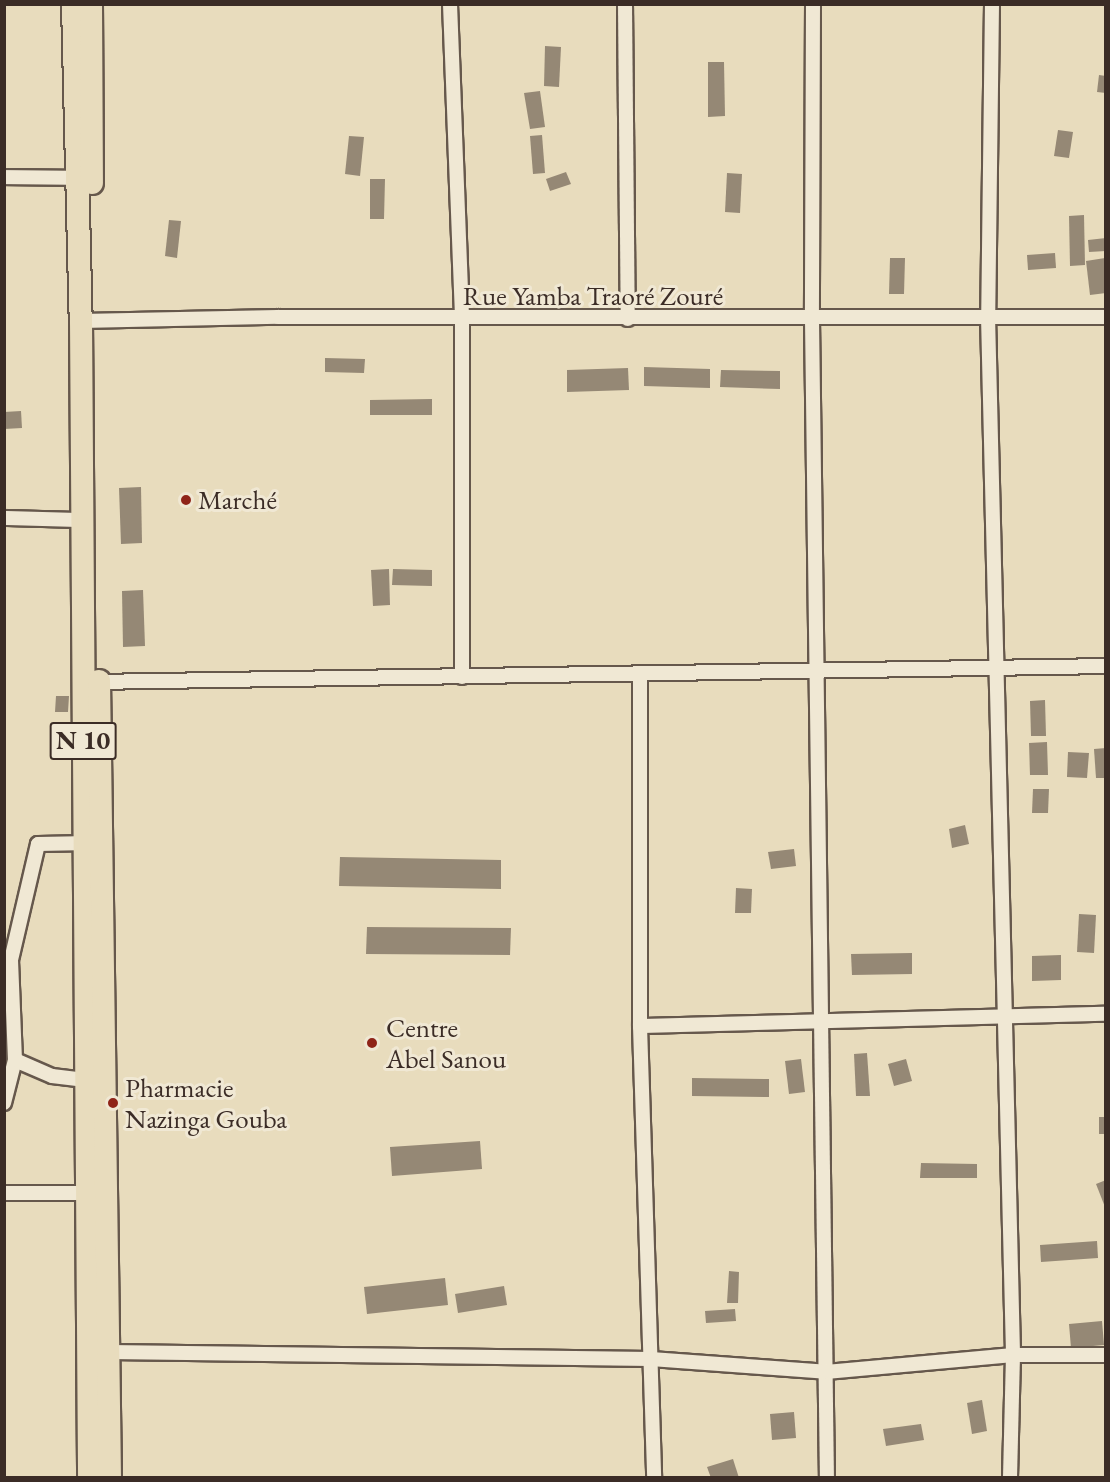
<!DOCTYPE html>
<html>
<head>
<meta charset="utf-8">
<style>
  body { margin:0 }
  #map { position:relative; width:1110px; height:1482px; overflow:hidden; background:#e8dcbd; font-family:"EB Garamond",serif }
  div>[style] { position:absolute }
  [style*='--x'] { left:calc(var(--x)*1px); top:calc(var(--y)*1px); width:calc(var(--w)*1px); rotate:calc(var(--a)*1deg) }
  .building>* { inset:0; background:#958875 }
  .roads { filter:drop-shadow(2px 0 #66584c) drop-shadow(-2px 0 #66584c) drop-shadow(0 2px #66584c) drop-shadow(0 -2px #66584c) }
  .minor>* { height:14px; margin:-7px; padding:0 7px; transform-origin:7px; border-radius:7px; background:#f0e8d4 }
  .primary>* { height:22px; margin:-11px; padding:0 11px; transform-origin:11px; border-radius:11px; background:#e8dcbd }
  .dots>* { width:16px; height:16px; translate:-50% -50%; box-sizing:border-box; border:3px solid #f0e8d4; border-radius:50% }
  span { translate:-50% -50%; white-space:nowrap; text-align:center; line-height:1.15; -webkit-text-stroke:6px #f0e8d4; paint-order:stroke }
  .shield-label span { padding:2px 4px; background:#f0e8d4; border:2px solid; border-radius:4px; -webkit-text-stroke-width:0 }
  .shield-label { font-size:26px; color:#3b2c26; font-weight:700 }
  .street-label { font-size:27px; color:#3b2c26 }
  .poi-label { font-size:27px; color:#3b2c26 }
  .left { translate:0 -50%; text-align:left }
  .frame { position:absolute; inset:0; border:6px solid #3b2c26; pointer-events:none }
</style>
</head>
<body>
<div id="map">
  <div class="building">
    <i style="clip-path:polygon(545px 46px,561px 47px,559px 87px,544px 86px)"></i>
    <i style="clip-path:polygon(708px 62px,724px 62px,725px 116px,708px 117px)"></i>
    <i style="clip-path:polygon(1099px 75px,1106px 76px,1106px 93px,1097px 92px)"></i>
    <i style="clip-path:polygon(540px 91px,545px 127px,530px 129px,524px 93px)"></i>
    <i style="clip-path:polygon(1058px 130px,1073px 132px,1069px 158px,1054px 156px)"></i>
    <i style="clip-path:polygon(542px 135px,545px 173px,533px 174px,530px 136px)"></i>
    <i style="clip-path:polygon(349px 136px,364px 137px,360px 176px,345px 174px)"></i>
    <i style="clip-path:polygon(566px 172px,571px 184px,550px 191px,546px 179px)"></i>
    <i style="clip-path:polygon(727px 173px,742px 174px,740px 213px,725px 212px)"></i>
    <i style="clip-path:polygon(370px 179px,385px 179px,384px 219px,370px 219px)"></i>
    <i style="clip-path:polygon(1084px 215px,1085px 265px,1070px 266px,1069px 216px)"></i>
    <i style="clip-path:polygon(169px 220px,181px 221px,177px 258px,165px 256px)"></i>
    <i style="clip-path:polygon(1106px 238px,1106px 251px,1089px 252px,1088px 240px)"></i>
    <i style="clip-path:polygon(1055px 253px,1056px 268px,1028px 270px,1027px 255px)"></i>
    <i style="clip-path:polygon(890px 258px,905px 258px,904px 294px,889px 294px)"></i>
    <i style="clip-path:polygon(1105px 258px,1106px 293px,1090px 295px,1086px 261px)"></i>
    <i style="clip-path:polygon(325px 358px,365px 359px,364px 373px,325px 372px)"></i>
    <i style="clip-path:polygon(644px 367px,710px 369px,710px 388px,644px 386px)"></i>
    <i style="clip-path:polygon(628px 368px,629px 390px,567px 392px,567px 370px)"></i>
    <i style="clip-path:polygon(721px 370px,780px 371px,780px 389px,720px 387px)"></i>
    <i style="clip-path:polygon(432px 399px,432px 415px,370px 415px,370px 400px)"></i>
    <i style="clip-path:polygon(21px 411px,22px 428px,4px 429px,4px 412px)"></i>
    <i style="clip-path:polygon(141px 487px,142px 543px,121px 544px,119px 488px)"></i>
    <i style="clip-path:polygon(389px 569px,390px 605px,373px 606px,371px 570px)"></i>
    <i style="clip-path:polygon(393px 569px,432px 570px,432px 586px,392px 585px)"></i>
    <i style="clip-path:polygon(143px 590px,145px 646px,123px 647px,122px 591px)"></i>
    <i style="clip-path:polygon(56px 696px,69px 696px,68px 712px,55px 712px)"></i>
    <i style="clip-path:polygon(1045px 700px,1046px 736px,1031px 736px,1030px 701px)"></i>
    <i style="clip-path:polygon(1047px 742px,1048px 775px,1030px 775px,1029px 743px)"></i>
    <i style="clip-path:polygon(1106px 748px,1106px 778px,1096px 778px,1094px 749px)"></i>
    <i style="clip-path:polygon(1068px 752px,1089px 753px,1087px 778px,1067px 777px)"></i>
    <i style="clip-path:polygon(1033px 789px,1049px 789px,1048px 813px,1032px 813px)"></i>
    <i style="clip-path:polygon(965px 825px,969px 844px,952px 848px,949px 829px)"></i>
    <i style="clip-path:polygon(794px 849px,796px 866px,771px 869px,768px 852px)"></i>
    <i style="clip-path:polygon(340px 857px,501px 860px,501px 889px,339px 886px)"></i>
    <i style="clip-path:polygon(736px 888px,752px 889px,751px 913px,735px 913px)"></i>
    <i style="clip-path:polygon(1079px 914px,1096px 915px,1094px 953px,1077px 952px)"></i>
    <i style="clip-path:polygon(367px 927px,511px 928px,510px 955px,366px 954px)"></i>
    <i style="clip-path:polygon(912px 953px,912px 974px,852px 975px,851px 954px)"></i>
    <i style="clip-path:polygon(1061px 955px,1061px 980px,1032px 981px,1032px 956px)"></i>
    <i style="clip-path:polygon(867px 1053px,870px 1096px,856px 1096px,854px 1054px)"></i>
    <i style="clip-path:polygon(801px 1059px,805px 1092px,789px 1094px,785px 1061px)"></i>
    <i style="clip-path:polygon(906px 1059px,912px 1081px,894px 1086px,888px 1064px)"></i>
    <i style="clip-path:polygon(692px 1078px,769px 1079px,769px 1097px,692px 1096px)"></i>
    <i style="clip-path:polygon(1099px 1117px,1106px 1117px,1106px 1134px,1099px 1134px)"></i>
    <i style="clip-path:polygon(480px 1141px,482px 1169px,392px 1176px,390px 1147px)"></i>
    <i style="clip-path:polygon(921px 1163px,977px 1164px,977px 1178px,920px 1178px)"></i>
    <i style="clip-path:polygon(1106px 1180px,1106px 1207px,1105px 1207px,1096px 1184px)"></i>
    <i style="clip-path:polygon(1097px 1241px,1098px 1258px,1041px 1262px,1040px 1245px)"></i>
    <i style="clip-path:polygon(729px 1271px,739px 1272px,738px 1303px,727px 1303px)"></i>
    <i style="clip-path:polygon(445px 1278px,448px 1305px,367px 1314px,364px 1287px)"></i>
    <i style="clip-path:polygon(504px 1286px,507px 1305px,458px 1313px,455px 1294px)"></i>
    <i style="clip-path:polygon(735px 1309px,736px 1321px,706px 1323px,705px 1311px)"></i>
    <i style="clip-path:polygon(1102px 1321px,1104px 1345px,1071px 1348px,1069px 1324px)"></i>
    <i style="clip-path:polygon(982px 1400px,987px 1431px,972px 1434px,967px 1403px)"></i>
    <i style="clip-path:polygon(794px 1412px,796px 1438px,772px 1440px,770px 1414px)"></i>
    <i style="clip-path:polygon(921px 1424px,924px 1440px,886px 1446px,883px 1429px)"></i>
    <i style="clip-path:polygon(733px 1459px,739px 1478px,711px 1478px,707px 1467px)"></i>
  </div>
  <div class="roads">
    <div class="minor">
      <i style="--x:450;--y:4;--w:316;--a:87.8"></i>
      <i style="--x:462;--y:320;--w:357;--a:90"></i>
      <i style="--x:625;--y:4;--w:315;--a:89.5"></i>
      <i style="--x:813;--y:4;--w:316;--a:90.2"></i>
      <i style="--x:812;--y:320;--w:1158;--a:89.26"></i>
      <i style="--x:992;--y:4;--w:312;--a:90.7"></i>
      <i style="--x:988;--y:316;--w:1039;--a:88.62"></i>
      <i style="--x:1013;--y:1355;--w:123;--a:91.4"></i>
      <i style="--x:4;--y:177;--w:80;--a:0.7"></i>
      <i style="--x:81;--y:321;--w:197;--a:-1.2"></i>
      <i style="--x:278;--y:317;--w:828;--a:0"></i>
      <i style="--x:4;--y:518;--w:76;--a:1.5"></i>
      <i style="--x:640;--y:673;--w:353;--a:90"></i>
      <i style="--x:640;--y:1026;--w:452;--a:88.2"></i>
      <i style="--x:92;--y:682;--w:1014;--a:-0.9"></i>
      <i style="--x:4;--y:960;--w:7;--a:0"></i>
      <i style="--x:11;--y:960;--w:119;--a:-76.9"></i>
      <i style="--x:38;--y:844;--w:52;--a:-1.1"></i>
      <i style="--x:640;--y:1026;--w:466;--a:-1.5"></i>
      <i style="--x:15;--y:1060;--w:40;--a:23.4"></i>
      <i style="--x:52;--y:1076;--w:42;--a:6.8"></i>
      <i style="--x:4;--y:1103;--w:44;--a:-75.7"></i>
      <i style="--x:15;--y:1060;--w:100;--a:-92.3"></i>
      <i style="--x:4;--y:1193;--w:89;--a:0"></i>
      <i style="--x:109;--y:1352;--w:542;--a:0.74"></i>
      <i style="--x:651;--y:1359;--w:175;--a:4.2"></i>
      <i style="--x:826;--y:1372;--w:188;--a:-5.2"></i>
      <i style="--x:1013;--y:1355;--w:93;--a:0"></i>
    </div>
    <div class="primary">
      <i style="--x:73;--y:4;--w:317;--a:88.6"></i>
      <i style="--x:81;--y:321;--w:1157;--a:89.6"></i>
      <i style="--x:91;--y:4;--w:179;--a:89.7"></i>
      <i style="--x:99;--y:681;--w:797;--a:89.21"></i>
    </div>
  </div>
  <div class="dots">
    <i style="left:186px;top:500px;background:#8f2418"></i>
    <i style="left:372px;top:1043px;background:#8f2418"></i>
    <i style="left:113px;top:1103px;background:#8f2418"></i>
  </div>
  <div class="shield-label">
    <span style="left:83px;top:741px">N 10</span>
  </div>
  <div class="street-label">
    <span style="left:593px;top:296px">Rue Yamba Traoré Zouré</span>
  </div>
  <div class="poi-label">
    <span class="left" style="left:198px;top:500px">Marché</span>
    <span class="left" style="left:386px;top:1043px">Centre<br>Abel Sanou</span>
    <span class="left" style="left:125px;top:1103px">Pharmacie<br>Nazinga Gouba</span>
  </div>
  <div class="frame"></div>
</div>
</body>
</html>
